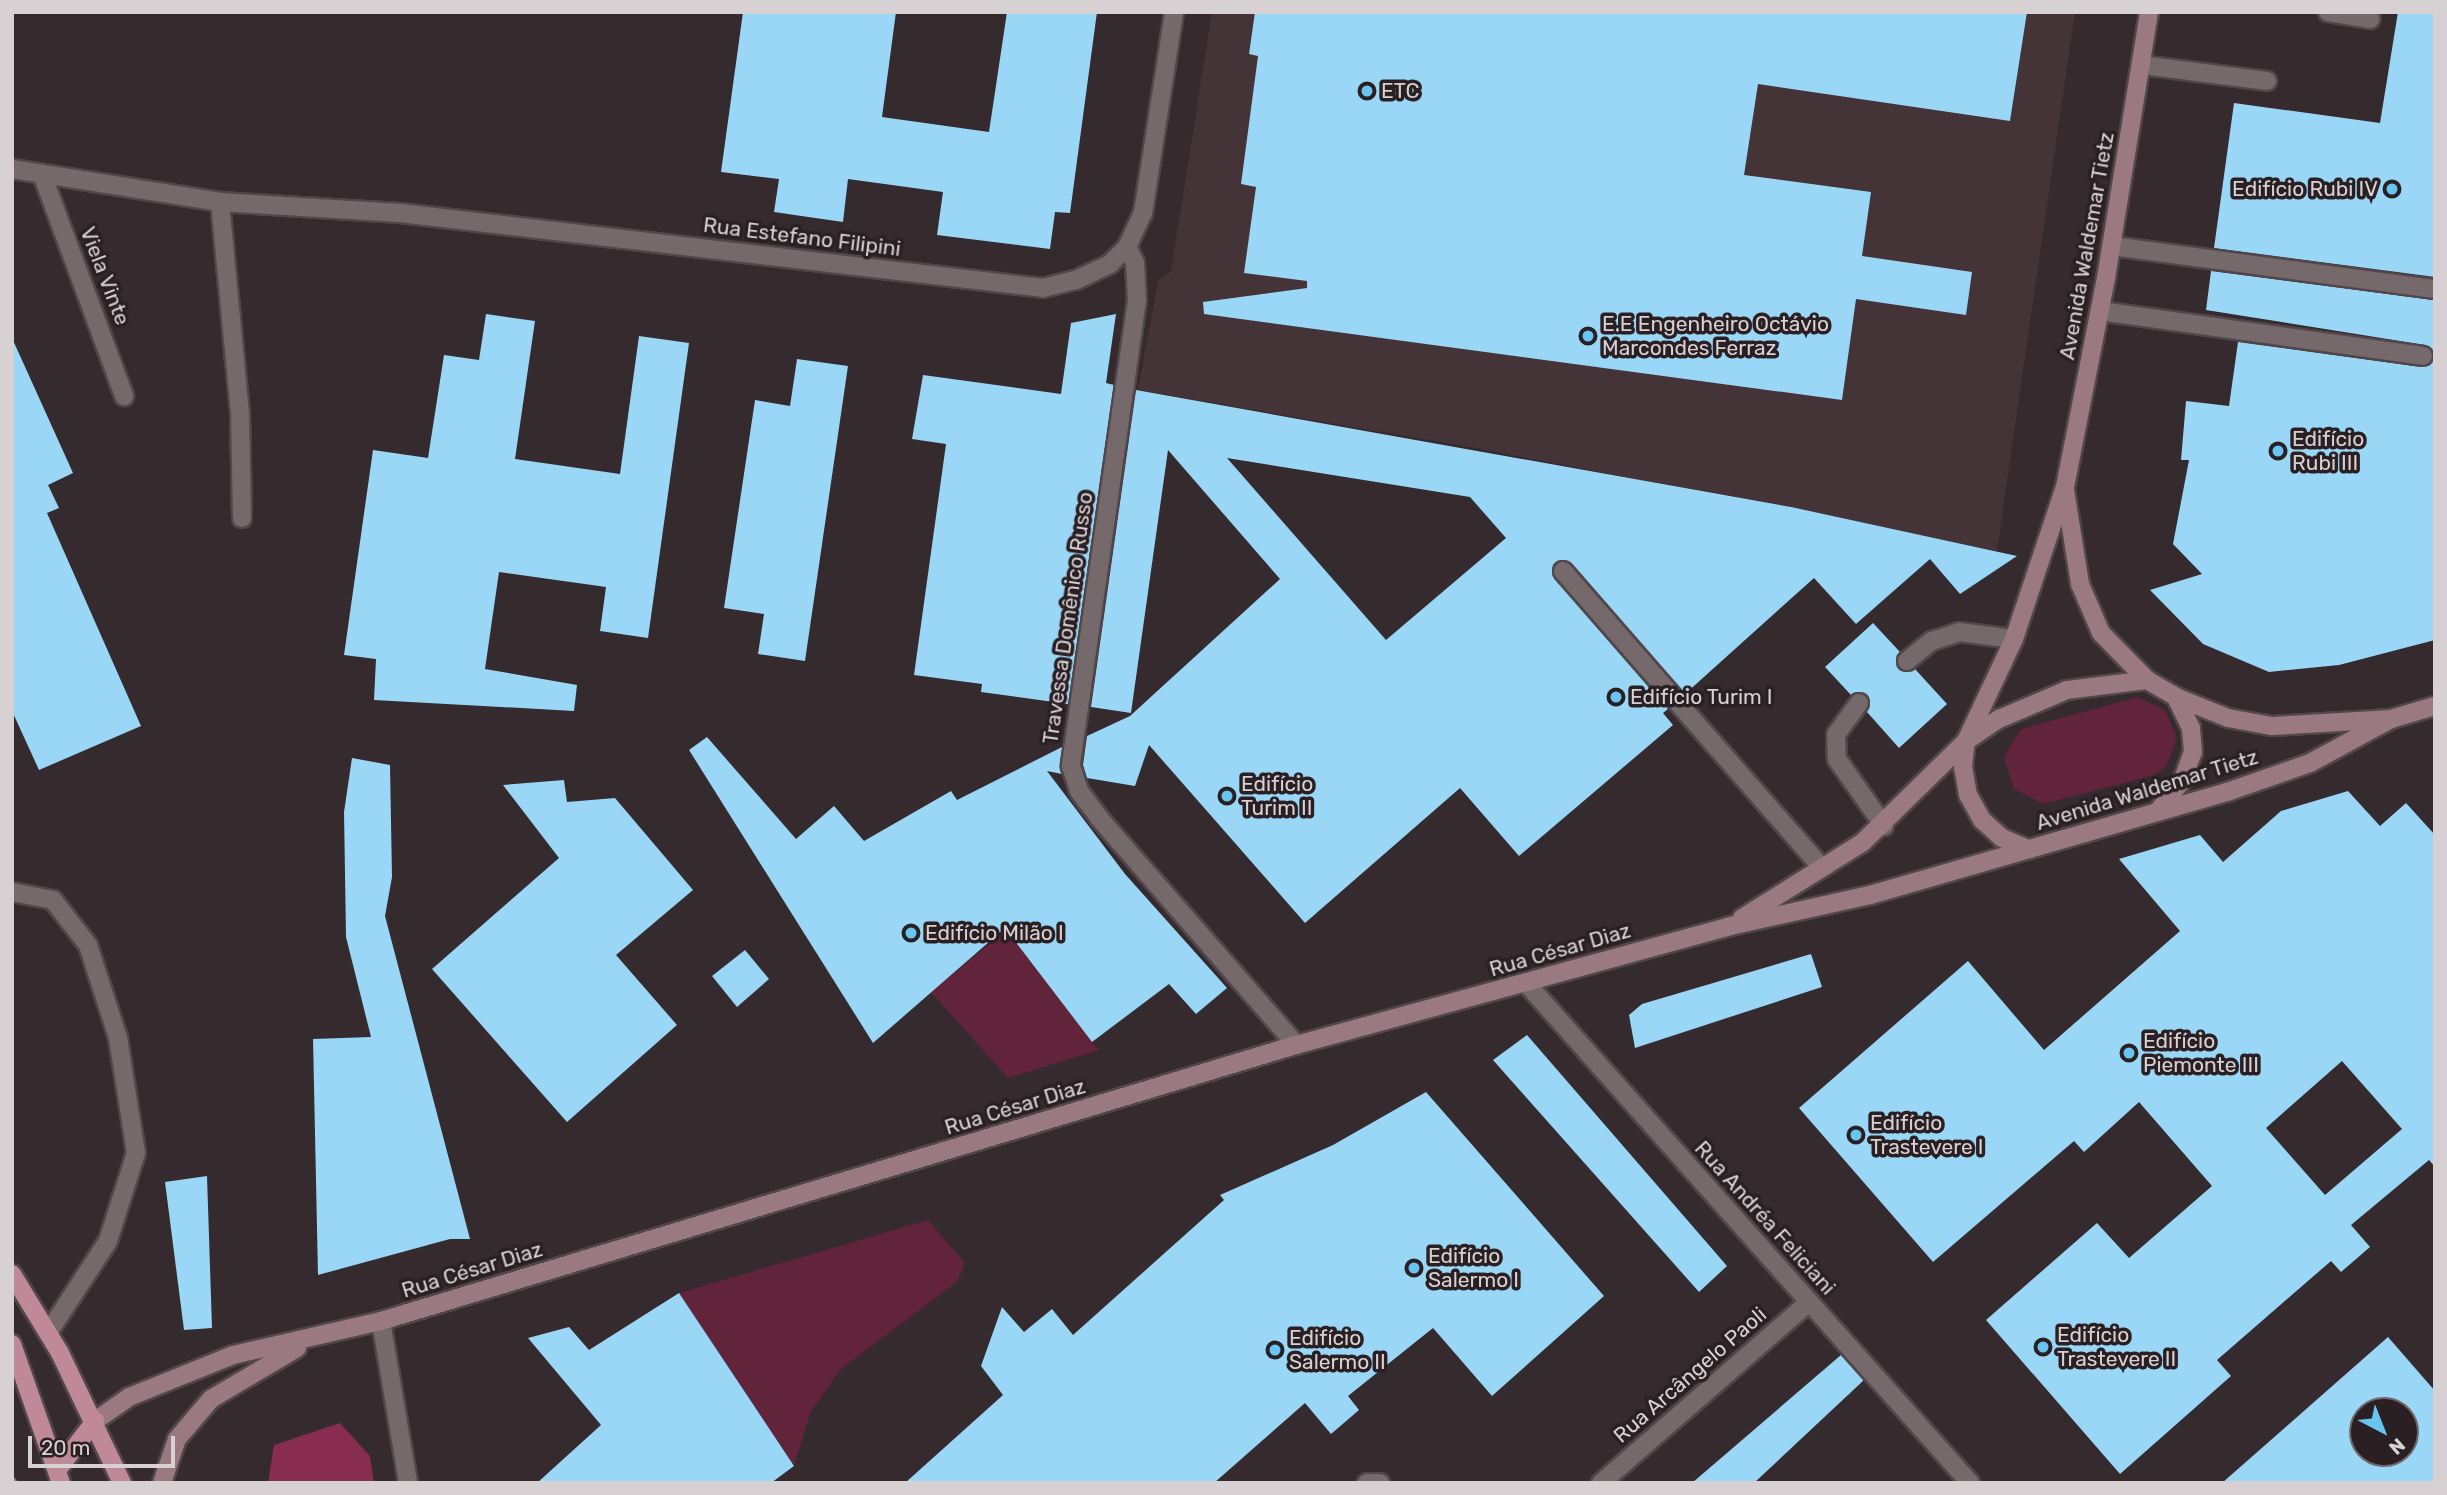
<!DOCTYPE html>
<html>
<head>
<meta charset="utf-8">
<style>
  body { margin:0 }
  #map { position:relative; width:2447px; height:1495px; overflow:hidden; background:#352a2d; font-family:Rubik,sans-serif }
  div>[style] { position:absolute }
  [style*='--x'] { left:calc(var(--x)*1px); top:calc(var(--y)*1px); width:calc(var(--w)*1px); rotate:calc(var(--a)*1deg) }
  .built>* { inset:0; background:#443337 }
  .green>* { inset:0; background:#61243a }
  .forest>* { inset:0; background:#882d4f }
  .building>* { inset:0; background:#9ad7f7 }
  .path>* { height:4.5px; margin-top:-2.25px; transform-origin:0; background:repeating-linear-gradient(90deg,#867d7f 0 7px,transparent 0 10.5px) }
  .roads { filter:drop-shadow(2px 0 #51474a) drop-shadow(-2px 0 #51474a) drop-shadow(0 2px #51474a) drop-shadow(0 -2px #51474a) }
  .lane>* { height:18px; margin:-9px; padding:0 9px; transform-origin:9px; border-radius:9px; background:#76696c }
  .street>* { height:18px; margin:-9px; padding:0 9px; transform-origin:9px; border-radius:9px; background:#76696c }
  .secondary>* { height:18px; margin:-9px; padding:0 9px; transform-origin:9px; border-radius:9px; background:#9b7982 }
  .primary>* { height:18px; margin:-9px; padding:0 9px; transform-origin:9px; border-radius:9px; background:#bf8998 }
  .dots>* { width:19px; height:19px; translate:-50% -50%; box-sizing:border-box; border:4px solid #2a2023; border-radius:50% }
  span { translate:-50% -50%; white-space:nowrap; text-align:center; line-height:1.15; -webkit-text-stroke:7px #2a2023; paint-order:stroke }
  .poi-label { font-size:21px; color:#d8d1d3 }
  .left { translate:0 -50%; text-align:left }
  .right { translate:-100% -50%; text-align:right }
  .street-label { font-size:21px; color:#d8d1d3 }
  .frame { position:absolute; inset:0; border:14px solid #d8d1d3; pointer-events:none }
  .north { position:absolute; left:2349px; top:1397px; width:70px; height:70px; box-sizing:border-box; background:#2a2023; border:2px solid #706769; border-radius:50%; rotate:138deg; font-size:19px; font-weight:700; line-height:28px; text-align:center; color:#d8d1d3 }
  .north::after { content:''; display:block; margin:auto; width:24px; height:32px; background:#68c4f0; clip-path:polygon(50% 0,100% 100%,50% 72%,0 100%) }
  .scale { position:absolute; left:28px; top:1436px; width:147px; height:32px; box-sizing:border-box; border:4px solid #d8d1d3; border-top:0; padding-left:9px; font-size:21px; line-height:24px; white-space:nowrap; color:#d8d1d3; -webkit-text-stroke:5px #2a2023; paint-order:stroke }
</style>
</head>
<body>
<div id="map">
  <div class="built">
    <i style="clip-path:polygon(1212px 12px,2075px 12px,1997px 551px,1482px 449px,1138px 390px,1158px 281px,1171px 271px)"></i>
  </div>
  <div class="green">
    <i style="clip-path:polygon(2138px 697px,2165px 710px,2177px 737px,2167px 765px,2155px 775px,2043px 804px,2014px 789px,2004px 757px,2021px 729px)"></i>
    <i style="clip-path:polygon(1006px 930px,1092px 1042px,1099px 1050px,1008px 1078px,931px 992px)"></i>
    <i style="clip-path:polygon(928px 1220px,965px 1263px,957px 1282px,841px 1369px,810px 1413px,794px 1466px,679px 1293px)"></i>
  </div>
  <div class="forest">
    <i style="clip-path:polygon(340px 1423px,370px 1456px,374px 1483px,268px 1483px,274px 1445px)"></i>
  </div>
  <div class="building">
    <i style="clip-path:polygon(743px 12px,896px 12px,882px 117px,989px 132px,1007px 12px,1097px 12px,1070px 213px,1055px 212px,1050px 249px,937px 235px,943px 192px,848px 179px,843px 222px,774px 212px,779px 179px,721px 172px)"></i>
    <i style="clip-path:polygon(1255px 12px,2027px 12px,2010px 121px,1758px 84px,1744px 175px,1871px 192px,1862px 256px,1972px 272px,1966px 315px,1856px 299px,1842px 400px,1204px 314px,1203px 302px,1307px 288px,1307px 281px,1244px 273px,1256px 187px,1241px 184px,1258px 56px,1249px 54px)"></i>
    <i style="clip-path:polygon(2398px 12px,2435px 12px,2435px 277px,2214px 248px,2234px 103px,2380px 123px)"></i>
    <i style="clip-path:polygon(2211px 271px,2435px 300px,2435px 640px,2339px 665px,2269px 672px,2203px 644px,2150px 590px,2202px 574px,2173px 544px,2189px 460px,2181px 460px,2186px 401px,2229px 406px,2238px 342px,2421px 367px,2434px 358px,2425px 345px,2206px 310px)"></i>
    <i style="clip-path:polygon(486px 314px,535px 321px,515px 459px,620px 474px,639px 336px,689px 343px,648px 638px,600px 631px,606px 587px,499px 572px,485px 669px,577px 685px,574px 711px,374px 700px,376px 659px,344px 655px,373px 450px,428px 458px,444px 355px,479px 360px)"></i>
    <i style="clip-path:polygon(1116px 314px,1106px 383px,1114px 385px,1068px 704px,981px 692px,982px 684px,914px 675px,946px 444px,912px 439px,923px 375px,1061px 394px,1071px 323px)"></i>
    <i style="clip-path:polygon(12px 338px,73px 473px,48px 485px,59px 508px,47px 513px,141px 726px,39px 770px,12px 711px)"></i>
    <i style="clip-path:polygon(797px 359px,848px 366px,805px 661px,758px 654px,764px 614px,724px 608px,755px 400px,790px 406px)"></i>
    <i style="clip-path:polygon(evenodd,1136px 390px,1791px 507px,2017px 556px,1960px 594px,1930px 559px,1856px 624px,1814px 578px,1685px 694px,1572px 564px,1556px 562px,1554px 578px,1668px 709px,1663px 713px,1673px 725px,1519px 856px,1460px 788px,1305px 923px,1149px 745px,1135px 786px,1087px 778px,1083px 765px,1087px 736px,1130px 716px,1280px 579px,1168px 450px,1131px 713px,1091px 707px,1136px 390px,1227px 458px,1470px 497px,1506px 538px,1386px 640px,1227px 458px)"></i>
    <i style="clip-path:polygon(1873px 623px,1900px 652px,1899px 669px,1915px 669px,1947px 704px,1899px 748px,1867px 712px,1866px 694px,1851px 695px,1825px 667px)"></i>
    <i style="clip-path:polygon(707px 737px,796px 839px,834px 806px,864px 841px,951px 791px,957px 800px,1062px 747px,1062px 774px,1047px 771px,1125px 874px,1227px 988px,1196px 1014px,1169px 984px,1092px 1042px,1005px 928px,873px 1043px,689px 750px)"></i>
    <i style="clip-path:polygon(352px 758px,390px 765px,392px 877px,385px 916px,470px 1239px,450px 1239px,318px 1275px,313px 1039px,371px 1037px,346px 937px,344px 812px)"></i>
    <i style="clip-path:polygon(564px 780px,567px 802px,615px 798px,693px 890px,616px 955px,677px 1025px,567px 1122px,432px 969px,559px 858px,503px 785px)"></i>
    <i style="clip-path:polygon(evenodd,2348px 791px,2380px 826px,2406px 803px,2435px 835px,2435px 1167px,2429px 1160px,2351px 1225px,2370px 1247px,2341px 1272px,2331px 1261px,2217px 1360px,2231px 1376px,2120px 1474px,1986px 1320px,2097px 1223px,2129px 1258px,2212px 1186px,2139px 1102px,2084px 1152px,2074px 1141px,1933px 1262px,1799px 1108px,1968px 961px,2044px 1050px,2180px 931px,2119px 859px,2200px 835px,2223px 862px,2281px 811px,2348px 791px,2342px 1061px,2402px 1129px,2325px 1195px,2266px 1128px,2342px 1061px)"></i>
    <i style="clip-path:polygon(745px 950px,769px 979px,737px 1007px,712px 976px)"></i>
    <i style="clip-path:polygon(1811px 954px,1822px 987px,1635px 1048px,1629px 1015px,1642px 1004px)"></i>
    <i style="clip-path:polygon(1527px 1035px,1727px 1266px,1699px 1292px,1493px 1060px)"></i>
    <i style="clip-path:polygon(1426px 1092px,1604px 1296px,1492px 1396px,1433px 1328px,1348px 1396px,1359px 1410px,1331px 1434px,1305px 1403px,1214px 1483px,905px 1483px,1003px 1395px,981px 1366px,1002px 1307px,1024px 1332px,1052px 1309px,1073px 1335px,1224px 1200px,1220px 1195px,1333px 1145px)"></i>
    <i style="clip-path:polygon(207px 1176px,212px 1328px,184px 1330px,165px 1182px)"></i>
    <i style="clip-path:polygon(679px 1293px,794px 1466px,771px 1483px,537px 1483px,601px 1425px,528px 1338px,569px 1327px,589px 1350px)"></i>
    <i style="clip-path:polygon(evenodd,2388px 1337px,2435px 1391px,2435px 1483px,2222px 1483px,2388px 1337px,2363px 1411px,2405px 1411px,2405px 1453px,2363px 1453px,2363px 1411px)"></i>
    <i style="clip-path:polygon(1841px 1355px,1864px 1380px,1754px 1483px,1692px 1483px)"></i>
  </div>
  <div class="path">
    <i style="--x:12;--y:1478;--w:6;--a:51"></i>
  </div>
  <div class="roads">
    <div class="lane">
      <i style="--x:2328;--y:12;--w:43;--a:9.5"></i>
      <i style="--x:2142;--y:65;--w:126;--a:7.3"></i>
      <i style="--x:42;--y:174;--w:237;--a:69.7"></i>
      <i style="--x:220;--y:202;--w:212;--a:84.6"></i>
      <i style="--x:240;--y:413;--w:105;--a:88.9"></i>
      <i style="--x:2112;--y:246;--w:326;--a:7.6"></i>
      <i style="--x:1127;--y:247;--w:18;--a:63"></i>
      <i style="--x:1135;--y:263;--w:37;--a:87"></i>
      <i style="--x:1137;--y:300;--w:471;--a:98.1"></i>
      <i style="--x:1071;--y:766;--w:26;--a:72"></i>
      <i style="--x:1079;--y:791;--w:34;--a:53"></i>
      <i style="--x:1099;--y:818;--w:301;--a:49"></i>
      <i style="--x:2100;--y:311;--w:326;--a:7.9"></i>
      <i style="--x:1563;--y:571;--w:394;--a:48.9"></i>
      <i style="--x:1907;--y:661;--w:32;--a:-39"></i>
      <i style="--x:1932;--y:641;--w:28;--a:-18"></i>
      <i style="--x:1959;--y:632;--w:55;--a:7.3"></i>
      <i style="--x:1859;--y:703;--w:39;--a:126"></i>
      <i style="--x:1836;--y:735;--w:24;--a:88"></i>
      <i style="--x:1837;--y:759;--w:82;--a:55"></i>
      <i style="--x:12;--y:892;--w:42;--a:11"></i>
      <i style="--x:53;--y:900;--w:57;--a:52.1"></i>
      <i style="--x:88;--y:945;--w:98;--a:72.1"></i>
      <i style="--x:118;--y:1038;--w:116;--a:81.1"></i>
      <i style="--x:136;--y:1153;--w:92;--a:107.7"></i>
      <i style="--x:108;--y:1241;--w:110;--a:123.1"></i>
      <i style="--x:1367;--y:1483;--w:13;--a:0"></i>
      <i style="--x:1601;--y:1483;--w:276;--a:-41"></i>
    </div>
    <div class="street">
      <i style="--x:12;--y:169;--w:211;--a:9"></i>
      <i style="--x:220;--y:202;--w:180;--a:3.5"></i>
      <i style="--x:400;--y:213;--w:647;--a:6.65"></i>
      <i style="--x:1043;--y:288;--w:34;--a:-14"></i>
      <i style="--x:1076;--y:280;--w:38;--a:-25"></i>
      <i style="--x:1110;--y:264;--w:24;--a:-45"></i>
      <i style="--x:1127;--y:247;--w:38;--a:-65"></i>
      <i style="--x:1143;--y:213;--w:203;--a:-81.2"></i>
      <i style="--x:1527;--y:984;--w:667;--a:48.4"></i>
      <i style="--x:381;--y:1321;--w:164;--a:80.5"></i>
    </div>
    <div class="secondary">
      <i style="--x:2065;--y:490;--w:95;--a:80.9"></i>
      <i style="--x:2080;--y:584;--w:53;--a:66.8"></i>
      <i style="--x:2101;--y:633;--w:66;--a:45.6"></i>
      <i style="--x:2147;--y:680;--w:34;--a:30"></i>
      <i style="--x:2176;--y:697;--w:56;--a:22"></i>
      <i style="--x:2228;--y:718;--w:45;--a:10.3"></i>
      <i style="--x:2272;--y:726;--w:119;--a:-3.4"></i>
      <i style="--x:2391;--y:719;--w:46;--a:-16.5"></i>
      <i style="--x:2159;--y:810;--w:39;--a:-52"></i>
      <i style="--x:2183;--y:779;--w:29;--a:-70"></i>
      <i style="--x:2193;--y:752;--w:24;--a:-95"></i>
      <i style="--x:2191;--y:728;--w:34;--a:-116"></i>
      <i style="--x:2028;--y:849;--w:28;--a:-157"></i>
      <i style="--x:2002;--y:838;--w:27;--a:-138"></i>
      <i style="--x:1982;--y:820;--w:29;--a:-119"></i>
      <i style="--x:1968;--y:795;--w:27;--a:-100"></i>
      <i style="--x:1963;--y:768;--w:27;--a:-84"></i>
      <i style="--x:1966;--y:741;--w:113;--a:-64.8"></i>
      <i style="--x:2014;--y:639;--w:160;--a:-71.5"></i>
      <i style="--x:2065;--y:487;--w:213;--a:-78.9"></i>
      <i style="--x:2106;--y:278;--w:269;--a:-80.8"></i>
      <i style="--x:1742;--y:918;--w:143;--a:-32.1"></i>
      <i style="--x:1863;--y:842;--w:144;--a:-44.4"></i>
      <i style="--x:1966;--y:741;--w:40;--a:-34"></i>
      <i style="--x:1999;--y:719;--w:74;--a:-23.1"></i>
      <i style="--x:2067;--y:690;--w:81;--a:-7.1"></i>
      <i style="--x:95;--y:1421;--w:42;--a:-35.2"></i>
      <i style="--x:129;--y:1397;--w:112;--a:-22"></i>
      <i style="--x:233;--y:1355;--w:152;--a:-12.9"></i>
      <i style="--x:381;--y:1321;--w:956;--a:-16.79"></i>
      <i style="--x:1296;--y:1045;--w:450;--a:-15.3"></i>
      <i style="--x:1730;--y:926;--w:143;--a:-12.5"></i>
      <i style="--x:1870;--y:895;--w:372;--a:-16.1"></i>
      <i style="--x:2227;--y:792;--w:88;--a:-19.3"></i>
      <i style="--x:2310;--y:763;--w:92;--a:-28.5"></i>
      <i style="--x:162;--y:1483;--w:46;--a:-71.2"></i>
      <i style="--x:177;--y:1439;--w:52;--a:-49.6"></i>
      <i style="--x:211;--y:1399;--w:100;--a:-30.7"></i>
    </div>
    <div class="primary">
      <i style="--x:12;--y:1274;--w:92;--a:58.7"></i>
      <i style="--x:60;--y:1353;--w:144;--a:64.5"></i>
      <i style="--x:12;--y:1344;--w:147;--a:70.6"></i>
      <i style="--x:58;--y:1469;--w:61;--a:-52.4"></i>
    </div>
  </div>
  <div class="dots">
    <i style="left:1367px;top:91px;background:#68c4f0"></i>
    <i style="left:2392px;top:189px;background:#68c4f0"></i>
    <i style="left:1588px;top:336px;background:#68c4f0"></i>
    <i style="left:2278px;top:451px;background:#68c4f0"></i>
    <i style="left:1616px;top:697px;background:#68c4f0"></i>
    <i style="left:1227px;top:796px;background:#68c4f0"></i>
    <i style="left:911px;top:933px;background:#68c4f0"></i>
    <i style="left:2129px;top:1053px;background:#68c4f0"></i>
    <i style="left:1856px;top:1135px;background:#68c4f0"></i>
    <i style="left:1414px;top:1268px;background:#68c4f0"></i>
    <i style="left:2043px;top:1347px;background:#68c4f0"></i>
    <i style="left:1275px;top:1350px;background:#68c4f0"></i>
  </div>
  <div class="poi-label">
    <span class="left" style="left:1381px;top:91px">ETC</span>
    <span class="right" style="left:2378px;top:189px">Edifício Rubi IV</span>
    <span class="left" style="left:1602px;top:336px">E.E Engenheiro Octávio<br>Marcondes Ferraz</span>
    <span class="left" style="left:2292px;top:451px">Edifício<br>Rubi III</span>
    <span class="left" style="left:1630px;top:697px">Edifício Turim I</span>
    <span class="left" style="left:1241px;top:796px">Edifício<br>Turim II</span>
    <span class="left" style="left:925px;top:933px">Edifício Milão I</span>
    <span class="left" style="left:2143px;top:1053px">Edifício<br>Piemonte III</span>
    <span class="left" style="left:1870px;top:1135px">Edifício<br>Trastevere I</span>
    <span class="left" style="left:1428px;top:1268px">Edifício<br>Salermo I</span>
    <span class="left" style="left:2057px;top:1347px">Edifício<br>Trastevere II</span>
    <span class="left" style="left:1289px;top:1350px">Edifício<br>Salermo II</span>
  </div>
  <div class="street-label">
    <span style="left:802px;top:237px;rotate:7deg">Rua Estefano Filipini</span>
    <span style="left:2087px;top:246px;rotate:-80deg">Avenida Waldemar Tietz</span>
    <span style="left:105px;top:276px;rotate:69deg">Viela Vinte</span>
    <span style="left:1068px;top:618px;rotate:-82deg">Travessa Domênico Russo</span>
    <span style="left:2147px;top:790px;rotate:-17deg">Avenida Waldemar Tietz</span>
    <span style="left:1560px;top:950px;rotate:-16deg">Rua César Diaz</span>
    <span style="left:1015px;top:1107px;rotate:-17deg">Rua César Diaz</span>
    <span style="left:1765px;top:1218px;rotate:48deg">Rua Andréa Feliciani</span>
    <span style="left:472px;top:1270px;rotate:-17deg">Rua César Diaz</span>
    <span style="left:1690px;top:1375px;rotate:-41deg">Rua Arcângelo Paoli</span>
  </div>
  <div class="frame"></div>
  <div class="north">N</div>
  <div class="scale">20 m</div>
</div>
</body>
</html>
